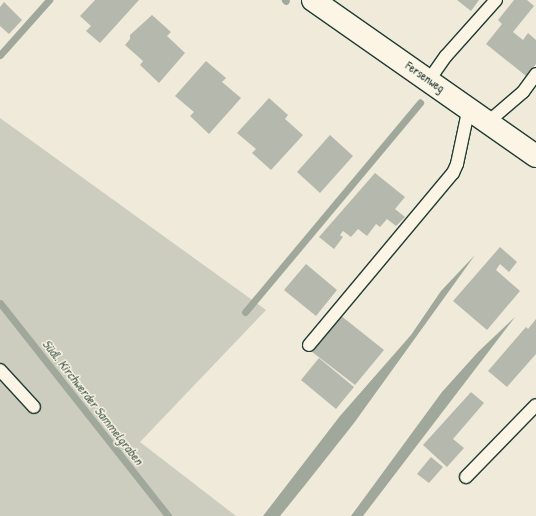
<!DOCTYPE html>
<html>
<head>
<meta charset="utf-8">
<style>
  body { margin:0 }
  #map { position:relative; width:536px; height:516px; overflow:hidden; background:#efeada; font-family:"Patrick Hand",sans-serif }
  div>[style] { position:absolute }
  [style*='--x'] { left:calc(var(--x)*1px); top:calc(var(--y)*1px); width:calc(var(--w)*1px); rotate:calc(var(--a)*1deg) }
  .green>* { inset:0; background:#cccdbf }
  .water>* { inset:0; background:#9fa89a }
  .stream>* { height:7px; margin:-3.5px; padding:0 3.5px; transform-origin:3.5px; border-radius:3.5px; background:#9fa89a }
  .building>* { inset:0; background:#b5b9ad }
  .roads { filter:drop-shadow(1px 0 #1f3d34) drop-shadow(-1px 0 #1f3d34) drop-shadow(0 1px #1f3d34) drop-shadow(0 -1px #1f3d34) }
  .lane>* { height:12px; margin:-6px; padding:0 6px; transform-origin:6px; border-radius:6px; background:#fcf5e5 }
  .street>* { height:22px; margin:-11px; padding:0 11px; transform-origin:11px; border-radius:11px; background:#fcf5e5 }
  span { translate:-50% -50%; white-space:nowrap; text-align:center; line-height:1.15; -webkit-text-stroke:3px #fcf5e5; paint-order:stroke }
  .street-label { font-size:12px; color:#1f3d34 }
  .water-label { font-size:13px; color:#455d53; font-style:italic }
</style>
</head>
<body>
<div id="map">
  <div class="green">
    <i style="clip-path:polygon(0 118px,266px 310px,140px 442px,236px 516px,0 516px)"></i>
  </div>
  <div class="water">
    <i style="clip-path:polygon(475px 255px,354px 423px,305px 485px,280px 516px,263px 516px,340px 416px,411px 335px,441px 291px)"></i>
    <i style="clip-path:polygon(515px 317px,363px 516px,351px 516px,442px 392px,478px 352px)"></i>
  </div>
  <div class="stream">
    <i style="--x:285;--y:0;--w:1;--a:45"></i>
    <i style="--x:0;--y:55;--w:74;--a:-48.3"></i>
    <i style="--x:0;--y:303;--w:271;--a:51.7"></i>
    <i style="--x:245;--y:312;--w:273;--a:-50.1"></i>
  </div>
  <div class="building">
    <i style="clip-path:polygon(95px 0,139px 0,100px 43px,86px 31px,91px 26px,80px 16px)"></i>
    <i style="clip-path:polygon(457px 0,479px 0,471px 11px)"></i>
    <i style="clip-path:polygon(514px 0,527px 0,534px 6px,513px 32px,523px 40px,528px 33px,536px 40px,536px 64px,526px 76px,486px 44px,502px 24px,498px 20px)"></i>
    <i style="clip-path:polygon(4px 2px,22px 20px,9px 34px,0 26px,0 7px)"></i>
    <i style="clip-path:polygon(152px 15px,171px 32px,167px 36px,185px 53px,159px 83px,140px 65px,143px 61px,125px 45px,130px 39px,130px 35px)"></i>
    <i style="clip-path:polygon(206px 61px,226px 78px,222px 82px,241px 98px,209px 134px,190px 116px,194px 112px,175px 96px)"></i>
    <i style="clip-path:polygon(269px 98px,288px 115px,285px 119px,303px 135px,271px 170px,252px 153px,256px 149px,237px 133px)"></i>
    <i style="clip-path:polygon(330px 135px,353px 156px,320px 193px,297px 172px)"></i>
    <i style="clip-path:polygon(375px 173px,405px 197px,395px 209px,405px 217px,396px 226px,387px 219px,380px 227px,376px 224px,367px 236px,358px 229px,351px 237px,343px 231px,340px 235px,343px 237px,334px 249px,319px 237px)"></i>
    <i style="clip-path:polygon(500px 247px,517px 262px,509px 272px,500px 264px,496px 270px,520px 291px,487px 330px,453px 301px)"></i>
    <i style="clip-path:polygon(306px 264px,337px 290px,316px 316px,284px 290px)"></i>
    <i style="clip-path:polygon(340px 315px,384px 350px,355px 385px,311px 351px)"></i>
    <i style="clip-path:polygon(536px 319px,536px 354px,507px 387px,488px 371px,526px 327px,528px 329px)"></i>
    <i style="clip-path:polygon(319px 358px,354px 387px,336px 409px,301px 380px)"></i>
    <i style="clip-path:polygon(471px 392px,484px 403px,453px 439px,464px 448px,447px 467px,423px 445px)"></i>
    <i style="clip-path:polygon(431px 457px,443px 467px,429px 483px,417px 474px)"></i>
  </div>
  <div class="roads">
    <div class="lane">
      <i style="--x:429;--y:80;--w:29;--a:-55"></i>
      <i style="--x:446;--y:56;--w:75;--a:-48.2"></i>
      <i style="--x:488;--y:122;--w:46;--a:-40.6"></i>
      <i style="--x:523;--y:92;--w:22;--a:-54"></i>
      <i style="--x:309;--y:345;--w:224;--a:-50.1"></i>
      <i style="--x:453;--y:173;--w:10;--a:-66"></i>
      <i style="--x:457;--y:164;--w:58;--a:-78.1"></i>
      <i style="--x:0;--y:370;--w:50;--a:47.4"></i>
      <i style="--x:466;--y:477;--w:100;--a:-45.8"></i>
    </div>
    <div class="street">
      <i style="--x:313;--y:0;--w:272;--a:35"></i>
    </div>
  </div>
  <div class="street-label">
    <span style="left:425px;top:77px;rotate:35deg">Fersenweg</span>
  </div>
  <div class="water-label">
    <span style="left:93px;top:402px;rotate:52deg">Südl. Kirchwerder Sammelgraben</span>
  </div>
</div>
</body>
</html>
